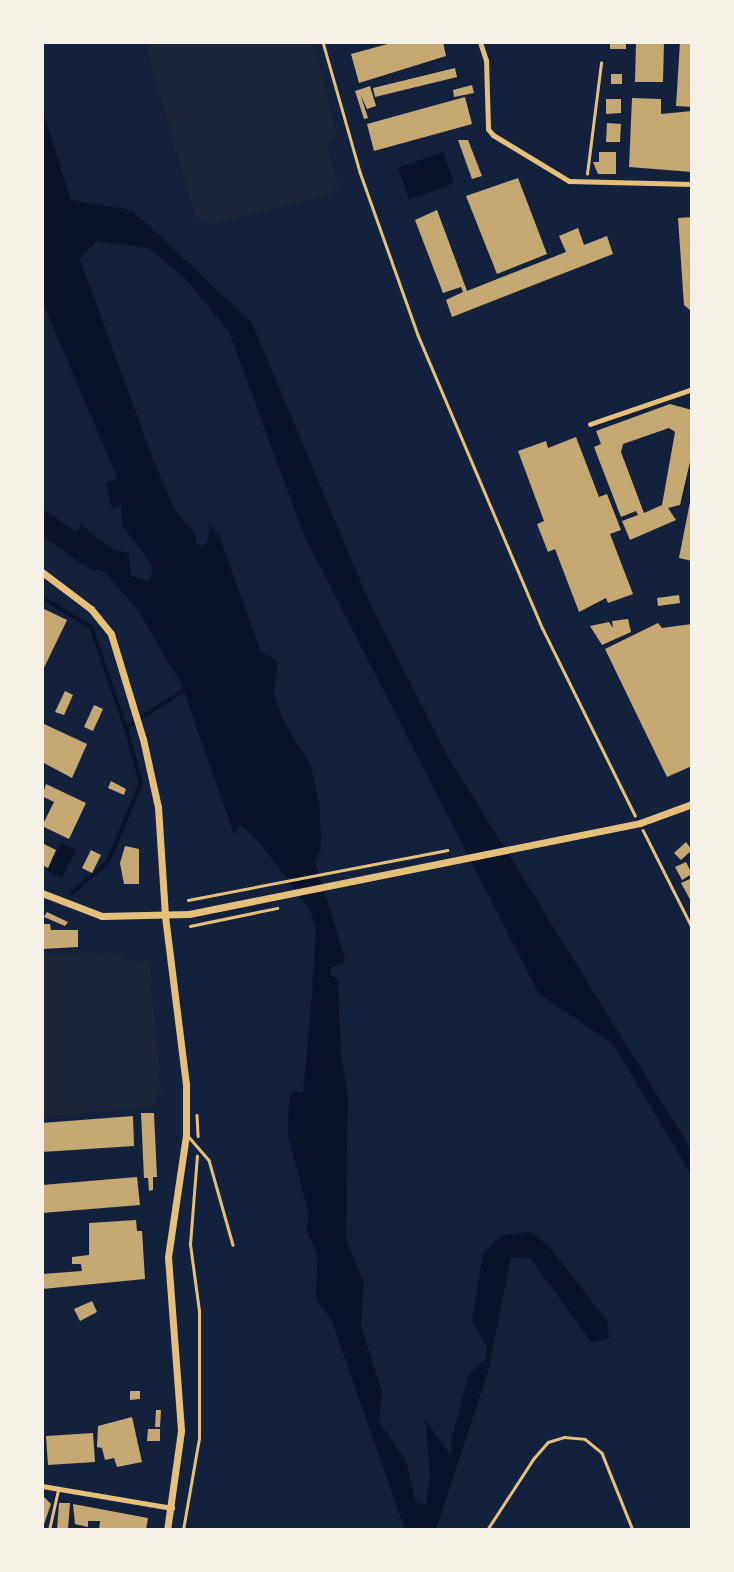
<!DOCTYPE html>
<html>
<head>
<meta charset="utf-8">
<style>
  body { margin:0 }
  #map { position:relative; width:734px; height:1572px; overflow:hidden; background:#14213d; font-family:Merriweather,serif }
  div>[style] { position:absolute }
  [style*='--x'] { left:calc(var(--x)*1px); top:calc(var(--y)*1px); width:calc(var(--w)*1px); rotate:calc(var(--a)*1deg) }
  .green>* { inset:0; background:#1d2539 }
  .water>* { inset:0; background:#0b132b }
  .stream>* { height:3.5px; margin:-1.75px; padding:0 1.75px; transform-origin:1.75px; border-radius:1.75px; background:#0b132b }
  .river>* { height:23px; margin:-11.5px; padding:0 11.5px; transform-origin:11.5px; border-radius:11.5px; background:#0b132b }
  .building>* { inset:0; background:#c6a872 }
  .path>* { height:2.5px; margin:-1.25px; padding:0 1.25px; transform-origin:1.25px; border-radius:1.25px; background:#e5c07b }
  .service>* { height:2.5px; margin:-1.25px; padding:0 1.25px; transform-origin:1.25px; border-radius:1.25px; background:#e5c07b }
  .minor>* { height:5px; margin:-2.5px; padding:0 2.5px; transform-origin:2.5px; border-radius:2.5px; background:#e5c07b }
  .tertiary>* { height:7px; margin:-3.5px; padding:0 3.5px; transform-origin:3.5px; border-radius:3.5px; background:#e5c07b }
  span { translate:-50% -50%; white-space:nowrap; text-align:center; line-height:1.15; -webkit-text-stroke:7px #f6f1e7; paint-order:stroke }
  .frame { position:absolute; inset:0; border:44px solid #f6f1e7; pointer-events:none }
</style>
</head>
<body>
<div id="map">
  <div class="green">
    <i style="clip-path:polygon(154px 42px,312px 42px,337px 135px,327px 144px,338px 187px,328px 195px,210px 224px,196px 218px,147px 49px)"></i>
    <i style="clip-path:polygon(110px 952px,129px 961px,149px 960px,161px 1091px,151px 1107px,42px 1117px,42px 955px)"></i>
  </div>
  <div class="water">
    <i style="clip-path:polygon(42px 108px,71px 200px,132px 210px,252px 323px,370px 604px,447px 755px,692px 1151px,692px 1176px,613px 1044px,539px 994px,303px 533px,229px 332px,186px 279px,148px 248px,97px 241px,80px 259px,154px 462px,174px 508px,195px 534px,196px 542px,200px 546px,207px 543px,210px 524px,220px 538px,261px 652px,278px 661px,274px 694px,283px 720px,311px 766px,320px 809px,321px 848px,315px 862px,345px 958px,344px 964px,331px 967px,330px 975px,338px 979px,341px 1056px,348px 1096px,346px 1239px,364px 1283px,361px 1326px,382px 1392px,379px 1421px,406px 1461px,416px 1503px,426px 1504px,430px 1474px,425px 1419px,452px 1457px,451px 1441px,469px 1374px,486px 1359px,487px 1347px,472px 1321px,483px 1253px,502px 1235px,530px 1232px,549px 1246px,607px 1321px,609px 1338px,592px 1343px,530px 1258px,511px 1257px,488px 1372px,436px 1530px,405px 1530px,331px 1319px,316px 1300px,317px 1253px,306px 1229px,309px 1215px,288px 1135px,289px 1100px,293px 1091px,303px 1093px,311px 1007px,316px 928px,309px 908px,259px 842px,241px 825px,234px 835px,182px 685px,138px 610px,106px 574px,67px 544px,81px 525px,114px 550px,129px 553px,131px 576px,148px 581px,152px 576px,151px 564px,122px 525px,121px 505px,112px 509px,106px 484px,117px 477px,42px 301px)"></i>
    <i style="clip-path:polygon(443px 152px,454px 183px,409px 200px,398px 168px)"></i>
    <i style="clip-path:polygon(61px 843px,76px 850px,62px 878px,47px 871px)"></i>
  </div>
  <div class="stream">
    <i style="--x:42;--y:597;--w:59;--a:31.8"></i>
    <i style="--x:92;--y:628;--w:106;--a:71.2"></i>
    <i style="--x:72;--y:893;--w:48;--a:-40.7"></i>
    <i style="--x:108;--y:862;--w:86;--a:-67.3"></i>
    <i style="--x:141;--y:783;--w:57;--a:-105.3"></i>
    <i style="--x:126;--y:728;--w:72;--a:-33"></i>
  </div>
  <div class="river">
    <i style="--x:42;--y:522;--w:63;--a:34.7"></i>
  </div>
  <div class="building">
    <i style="clip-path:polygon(395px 42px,443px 42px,446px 56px,359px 83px,351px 54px)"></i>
    <i style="clip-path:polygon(610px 42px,626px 42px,626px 49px,610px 49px)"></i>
    <i style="clip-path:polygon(636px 42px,664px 42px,663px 82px,635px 82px)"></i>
    <i style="clip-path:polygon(680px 42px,692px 42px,692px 107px,676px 106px)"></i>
    <i style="clip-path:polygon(455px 68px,457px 77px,375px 97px,373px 88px)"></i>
    <i style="clip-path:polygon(611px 74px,622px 74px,622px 84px,611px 84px)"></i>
    <i style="clip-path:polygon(472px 85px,474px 93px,454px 97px,453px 90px)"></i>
    <i style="clip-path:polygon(370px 86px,376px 106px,367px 109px,361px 96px,368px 118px,364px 119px,355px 91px)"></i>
    <i style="clip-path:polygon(465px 97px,472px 124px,374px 151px,367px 124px)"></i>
    <i style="clip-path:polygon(632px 98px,661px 99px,661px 114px,692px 111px,692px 172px,629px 167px)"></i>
    <i style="clip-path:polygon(606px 99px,621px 99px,621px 113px,606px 114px)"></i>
    <i style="clip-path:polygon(607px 123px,621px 124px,620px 142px,606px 142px)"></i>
    <i style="clip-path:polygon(458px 140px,468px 140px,482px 176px,472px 179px)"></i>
    <i style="clip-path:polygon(599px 152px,616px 152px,616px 174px,598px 174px,593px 162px,599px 162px)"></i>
    <i style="clip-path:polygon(518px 178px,547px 254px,497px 274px,466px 196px)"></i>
    <i style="clip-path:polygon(437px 210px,467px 291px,566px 252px,559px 236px,578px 228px,584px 245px,607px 236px,613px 254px,452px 317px,446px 300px,463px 292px,461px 287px,443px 293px,415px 220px)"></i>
    <i style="clip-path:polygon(692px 217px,692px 310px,690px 310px,684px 305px,678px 218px)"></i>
    <i style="clip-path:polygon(evenodd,670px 404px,692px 410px,692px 453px,680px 505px,668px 508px,676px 520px,630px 540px,622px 521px,638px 515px,636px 511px,621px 517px,594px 447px,601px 444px,596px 431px,670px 404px,669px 428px,675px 432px,662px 505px,644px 513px,621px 452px,623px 444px,669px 428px)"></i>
    <i style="clip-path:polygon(576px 437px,599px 497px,607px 494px,621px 530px,610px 534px,633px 594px,608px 603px,606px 598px,579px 612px,555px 549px,548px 552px,537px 524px,544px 521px,518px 451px,546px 441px,548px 448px)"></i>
    <i style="clip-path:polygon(691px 497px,692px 497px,692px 561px,679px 558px)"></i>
    <i style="clip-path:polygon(679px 595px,680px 603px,658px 606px,657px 598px)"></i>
    <i style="clip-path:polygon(42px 608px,67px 620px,42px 672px)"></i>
    <i style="clip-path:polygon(628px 619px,631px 632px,602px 645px,590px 626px,609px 622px,613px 628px,612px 621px)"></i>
    <i style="clip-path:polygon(658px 623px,662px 628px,692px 624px,692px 766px,667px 777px,605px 649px)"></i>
    <i style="clip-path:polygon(65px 691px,73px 695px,64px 715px,55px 712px)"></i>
    <i style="clip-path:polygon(94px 705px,103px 709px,93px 731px,84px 727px)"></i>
    <i style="clip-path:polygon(42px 723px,87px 744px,72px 778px,42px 762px)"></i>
    <i style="clip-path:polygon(111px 781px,126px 789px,124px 795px,108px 788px)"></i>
    <i style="clip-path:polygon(46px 784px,86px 803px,69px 839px,42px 826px,54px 802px,42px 796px)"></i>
    <i style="clip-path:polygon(686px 842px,692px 850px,681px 860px,674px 853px)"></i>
    <i style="clip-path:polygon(44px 844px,56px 850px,48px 868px,42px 865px)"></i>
    <i style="clip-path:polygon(125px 846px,139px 849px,139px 884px,124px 884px,120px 863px)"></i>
    <i style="clip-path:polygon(91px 850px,101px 855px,92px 873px,82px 868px)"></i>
    <i style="clip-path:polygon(686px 862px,692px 874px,682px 880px,675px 867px)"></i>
    <i style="clip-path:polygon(692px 878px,692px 903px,681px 883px)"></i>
    <i style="clip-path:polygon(47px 912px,68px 922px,65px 926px,44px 917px)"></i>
    <i style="clip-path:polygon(42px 924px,50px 924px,51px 930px,78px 930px,78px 947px,42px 949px)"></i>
    <i style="clip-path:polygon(141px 1113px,154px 1113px,157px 1177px,153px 1177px,153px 1190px,149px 1191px,148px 1178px,144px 1178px)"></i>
    <i style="clip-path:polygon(133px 1116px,134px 1146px,42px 1152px,42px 1123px)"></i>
    <i style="clip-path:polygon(137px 1177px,140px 1205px,42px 1213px,42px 1185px)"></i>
    <i style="clip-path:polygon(136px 1220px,137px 1231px,142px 1231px,145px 1279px,42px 1289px,42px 1274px,82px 1271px,81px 1264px,72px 1264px,72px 1257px,89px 1255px,89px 1223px)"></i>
    <i style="clip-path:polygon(92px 1301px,97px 1312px,80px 1321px,74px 1309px)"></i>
    <i style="clip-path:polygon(130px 1391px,140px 1391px,140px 1399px,130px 1400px)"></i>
    <i style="clip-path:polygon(156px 1410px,161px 1410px,160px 1427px,155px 1427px)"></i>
    <i style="clip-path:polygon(132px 1417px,142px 1462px,117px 1467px,114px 1458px,105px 1460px,102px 1448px,97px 1447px,98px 1426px)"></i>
    <i style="clip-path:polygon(148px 1429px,160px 1429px,160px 1441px,147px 1441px)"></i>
    <i style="clip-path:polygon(93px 1433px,95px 1462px,48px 1465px,46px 1436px)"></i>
    <i style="clip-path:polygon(42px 1495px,51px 1504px,42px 1530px)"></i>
    <i style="clip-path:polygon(59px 1503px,70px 1503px,68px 1530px,57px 1530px)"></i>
    <i style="clip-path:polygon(73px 1504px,148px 1518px,146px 1530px,99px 1530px,100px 1521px,88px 1521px,88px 1527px,75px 1524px)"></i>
  </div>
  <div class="path">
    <i style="--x:323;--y:42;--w:135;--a:74.1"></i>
    <i style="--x:360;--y:172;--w:173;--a:70.4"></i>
    <i style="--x:418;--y:335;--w:319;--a:67"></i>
    <i style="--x:543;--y:629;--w:208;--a:63.7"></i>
    <i style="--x:587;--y:174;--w:112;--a:-82.8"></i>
    <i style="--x:643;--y:830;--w:109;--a:63.2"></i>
    <i style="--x:188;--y:900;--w:264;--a:-10.9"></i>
    <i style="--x:190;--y:926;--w:89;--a:-11.7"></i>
    <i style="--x:197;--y:1115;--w:21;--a:87"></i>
    <i style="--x:183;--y:1530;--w:93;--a:-80.1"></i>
    <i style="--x:199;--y:1438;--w:127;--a:-90"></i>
    <i style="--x:199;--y:1311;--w:68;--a:-97.7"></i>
    <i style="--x:190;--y:1244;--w:88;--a:-85.5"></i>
    <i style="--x:487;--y:1530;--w:86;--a:-56.9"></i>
    <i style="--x:534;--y:1458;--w:21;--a:-49"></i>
    <i style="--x:548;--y:1442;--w:17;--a:-17"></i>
    <i style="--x:564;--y:1437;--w:21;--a:5"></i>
    <i style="--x:585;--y:1439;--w:22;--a:39"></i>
    <i style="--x:602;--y:1453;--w:83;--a:68.1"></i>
  </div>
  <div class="service">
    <i style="--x:189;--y:1137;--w:30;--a:49"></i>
    <i style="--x:209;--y:1160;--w:88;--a:74.2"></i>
    <i style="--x:49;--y:1530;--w:41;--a:-77.3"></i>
  </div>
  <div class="minor">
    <i style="--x:480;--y:42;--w:19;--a:72"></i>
    <i style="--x:486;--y:60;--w:69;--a:88.3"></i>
    <i style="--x:488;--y:129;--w:8;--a:50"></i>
    <i style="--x:493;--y:135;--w:89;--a:31.2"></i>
    <i style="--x:569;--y:181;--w:123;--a:1.4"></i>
    <i style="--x:590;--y:424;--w:108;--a:-18.9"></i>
    <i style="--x:42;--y:1486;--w:132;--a:9.6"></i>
  </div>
  <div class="tertiary">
    <i style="--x:42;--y:572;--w:61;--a:37.1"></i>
    <i style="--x:91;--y:609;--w:32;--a:51"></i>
    <i style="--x:111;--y:634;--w:110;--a:73.1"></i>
    <i style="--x:143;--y:739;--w:70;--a:77.6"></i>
    <i style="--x:158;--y:807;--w:109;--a:86.3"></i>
    <i style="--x:165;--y:916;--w:169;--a:82.9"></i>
    <i style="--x:186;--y:1084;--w:51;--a:90"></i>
    <i style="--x:186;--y:1135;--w:123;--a:98.4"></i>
    <i style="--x:168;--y:1257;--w:174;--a:85.7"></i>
    <i style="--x:181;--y:1431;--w:100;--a:98"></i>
    <i style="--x:42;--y:893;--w:64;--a:21"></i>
    <i style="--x:102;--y:916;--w:87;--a:-1.3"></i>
    <i style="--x:189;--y:914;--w:460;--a:-11.4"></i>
    <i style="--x:640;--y:823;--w:55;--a:-20.1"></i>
  </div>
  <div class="frame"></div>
</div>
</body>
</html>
